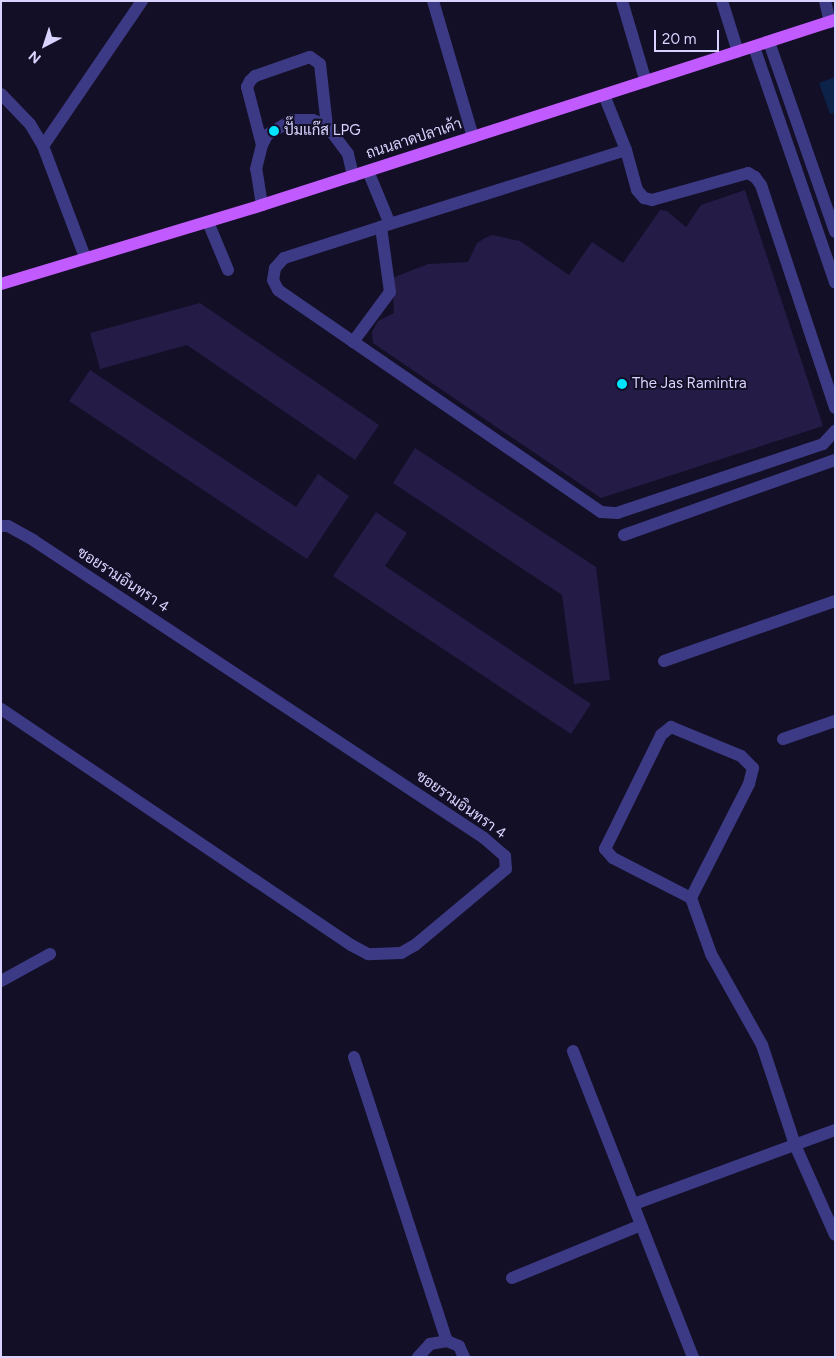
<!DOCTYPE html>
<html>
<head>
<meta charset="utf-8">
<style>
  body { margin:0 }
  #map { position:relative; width:836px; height:1358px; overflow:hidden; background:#130f26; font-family:Figtree,Sarabun,sans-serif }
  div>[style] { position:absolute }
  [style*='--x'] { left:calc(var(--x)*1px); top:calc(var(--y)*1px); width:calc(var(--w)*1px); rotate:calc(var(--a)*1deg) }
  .water>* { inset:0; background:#0c2248 }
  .building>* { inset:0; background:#241b47 }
  .minor>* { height:12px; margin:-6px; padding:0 6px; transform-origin:6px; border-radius:6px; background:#3d3a85 }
  .major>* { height:12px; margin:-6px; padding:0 6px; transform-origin:6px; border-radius:6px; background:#c25bff }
  .dots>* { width:14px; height:14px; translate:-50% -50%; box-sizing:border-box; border:2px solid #130f26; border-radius:50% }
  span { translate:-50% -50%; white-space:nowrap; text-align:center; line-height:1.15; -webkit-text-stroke:4px #130f26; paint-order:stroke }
  .poi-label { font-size:15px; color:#d9d4ff }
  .left { translate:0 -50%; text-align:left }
  .street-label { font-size:15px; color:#d9d4ff }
  .frame { position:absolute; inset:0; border:2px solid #d9d4ff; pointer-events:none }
  .north { position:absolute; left:20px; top:20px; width:50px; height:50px; -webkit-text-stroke:4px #130f26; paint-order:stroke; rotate:220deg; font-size:14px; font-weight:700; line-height:20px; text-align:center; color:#d9d4ff }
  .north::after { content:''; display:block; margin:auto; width:18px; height:22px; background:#d9d4ff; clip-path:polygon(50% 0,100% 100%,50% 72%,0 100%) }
  .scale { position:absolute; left:654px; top:30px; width:65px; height:22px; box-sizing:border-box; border:2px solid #d9d4ff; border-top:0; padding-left:6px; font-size:15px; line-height:18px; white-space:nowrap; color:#d9d4ff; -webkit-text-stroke:4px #130f26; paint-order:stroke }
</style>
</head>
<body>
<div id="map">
  <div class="water">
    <i style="clip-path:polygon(835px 77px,835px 112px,830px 114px,819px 83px)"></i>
  </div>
  <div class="building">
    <i style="clip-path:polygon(745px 190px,823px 426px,601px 498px,373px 343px,372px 332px,378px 321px,394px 313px,392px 278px,428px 264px,468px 262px,477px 243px,485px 238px,492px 235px,520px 241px,569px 275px,592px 242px,623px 263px,660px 210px,667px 211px,686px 227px,701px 205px)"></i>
    <i style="clip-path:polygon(200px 303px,379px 425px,355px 460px,187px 345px,100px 369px,90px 333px)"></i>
    <i style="clip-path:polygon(90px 370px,296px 507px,318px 474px,349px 496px,307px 559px,69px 401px)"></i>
    <i style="clip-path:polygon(415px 448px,596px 567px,610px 680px,574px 684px,562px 595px,393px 483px)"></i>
    <i style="clip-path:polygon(376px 512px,407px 533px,385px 566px,591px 704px,571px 734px,333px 576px)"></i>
  </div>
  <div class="minor">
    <i style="--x:433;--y:1;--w:142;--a:73.6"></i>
    <i style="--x:622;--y:1;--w:84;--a:73.5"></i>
    <i style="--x:722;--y:1;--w:53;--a:72.6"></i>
    <i style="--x:825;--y:1;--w:22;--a:77"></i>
    <i style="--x:769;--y:42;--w:201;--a:70.8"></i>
    <i style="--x:754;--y:47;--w:249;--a:71"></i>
    <i style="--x:1;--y:94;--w:42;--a:46"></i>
    <i style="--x:30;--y:124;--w:26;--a:59"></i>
    <i style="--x:43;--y:146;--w:119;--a:69.3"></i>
    <i style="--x:262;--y:145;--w:60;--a:-104.5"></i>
    <i style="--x:247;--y:87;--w:7;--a:-63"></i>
    <i style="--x:250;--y:81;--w:7;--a:-45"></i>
    <i style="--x:255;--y:76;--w:58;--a:-19.1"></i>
    <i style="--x:310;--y:57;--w:12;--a:35"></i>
    <i style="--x:320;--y:64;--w:62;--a:83.6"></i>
    <i style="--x:43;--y:146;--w:176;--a:-55.7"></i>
    <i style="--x:626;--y:150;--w:41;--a:74.6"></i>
    <i style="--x:637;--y:190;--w:11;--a:49"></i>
    <i style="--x:644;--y:198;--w:8;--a:14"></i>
    <i style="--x:652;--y:200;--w:100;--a:-15.7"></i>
    <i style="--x:748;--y:173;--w:8;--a:30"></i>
    <i style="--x:755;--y:177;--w:10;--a:53"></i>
    <i style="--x:761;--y:185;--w:235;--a:71.6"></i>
    <i style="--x:368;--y:171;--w:57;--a:67.5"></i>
    <i style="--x:390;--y:224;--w:247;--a:-17.4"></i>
    <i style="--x:626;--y:150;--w:59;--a:-111.8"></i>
    <i style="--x:262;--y:205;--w:36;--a:-99"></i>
    <i style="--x:256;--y:169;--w:25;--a:-76"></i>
    <i style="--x:262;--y:145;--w:11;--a:-63"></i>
    <i style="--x:267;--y:135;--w:29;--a:-31"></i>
    <i style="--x:292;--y:120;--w:21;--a:0"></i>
    <i style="--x:313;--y:120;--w:15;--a:23"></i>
    <i style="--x:327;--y:126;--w:35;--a:53"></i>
    <i style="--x:348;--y:154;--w:23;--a:77"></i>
    <i style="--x:208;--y:222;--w:52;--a:67.4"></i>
    <i style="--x:390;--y:224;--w:111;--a:162.2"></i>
    <i style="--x:284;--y:258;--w:13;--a:132"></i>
    <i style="--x:275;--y:268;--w:12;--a:99"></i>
    <i style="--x:273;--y:280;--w:11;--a:63"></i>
    <i style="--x:278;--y:290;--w:392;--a:34.5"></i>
    <i style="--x:601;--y:512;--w:16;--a:4"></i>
    <i style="--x:617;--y:513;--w:217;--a:-18.5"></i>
    <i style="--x:823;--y:444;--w:18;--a:-47"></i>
    <i style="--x:353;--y:342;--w:62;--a:-53.5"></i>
    <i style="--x:390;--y:292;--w:66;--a:-97.9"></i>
    <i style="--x:1;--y:526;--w:7;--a:0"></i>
    <i style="--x:8;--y:526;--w:29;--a:29"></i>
    <i style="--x:33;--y:540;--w:541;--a:33.45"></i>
    <i style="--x:484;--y:838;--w:28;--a:41"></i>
    <i style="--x:505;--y:856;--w:13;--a:86"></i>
    <i style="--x:506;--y:869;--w:119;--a:140.1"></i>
    <i style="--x:415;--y:945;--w:16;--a:150"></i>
    <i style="--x:401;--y:953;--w:33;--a:178"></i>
    <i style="--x:368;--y:954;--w:19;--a:-152"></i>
    <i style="--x:351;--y:945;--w:422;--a:-146"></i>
    <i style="--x:624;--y:535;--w:224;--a:-19.6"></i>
    <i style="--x:664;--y:661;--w:181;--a:-19.3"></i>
    <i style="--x:783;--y:739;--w:55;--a:-19.1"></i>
    <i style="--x:691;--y:898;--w:88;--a:-152.9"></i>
    <i style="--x:613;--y:858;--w:12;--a:-132"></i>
    <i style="--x:605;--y:849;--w:127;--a:-63.8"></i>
    <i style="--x:661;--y:735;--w:13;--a:-39"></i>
    <i style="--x:671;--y:727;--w:76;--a:22.5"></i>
    <i style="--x:741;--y:756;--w:17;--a:45"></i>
    <i style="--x:753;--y:768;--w:16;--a:104"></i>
    <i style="--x:749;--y:784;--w:128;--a:117"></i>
    <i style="--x:691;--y:898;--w:59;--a:70.3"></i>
    <i style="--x:711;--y:954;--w:104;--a:60.7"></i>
    <i style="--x:762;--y:1045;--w:105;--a:71.7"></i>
    <i style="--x:795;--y:1145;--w:98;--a:66"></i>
    <i style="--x:1;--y:981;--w:56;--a:-28.9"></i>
    <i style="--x:573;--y:1051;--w:329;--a:68.6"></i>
    <i style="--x:354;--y:1057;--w:299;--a:71.9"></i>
    <i style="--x:634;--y:1204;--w:214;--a:-20.2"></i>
    <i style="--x:512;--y:1278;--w:139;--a:-22.3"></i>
    <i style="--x:418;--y:1357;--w:18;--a:-47"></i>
    <i style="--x:430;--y:1344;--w:17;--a:-10"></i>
    <i style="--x:447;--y:1341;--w:13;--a:23"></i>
    <i style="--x:459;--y:1346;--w:12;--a:66"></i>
  </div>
  <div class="major">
    <i style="--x:1;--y:284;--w:273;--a:-16.8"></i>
    <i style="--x:262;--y:205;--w:602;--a:-17.89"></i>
  </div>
  <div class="dots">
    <i style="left:274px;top:131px;background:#00e5ff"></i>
    <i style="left:622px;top:384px;background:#00e5ff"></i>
  </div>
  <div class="poi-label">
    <span class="left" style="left:284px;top:131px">ปั๊มแก๊ส LPG</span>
    <span class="left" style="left:632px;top:384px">The Jas Ramintra</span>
  </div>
  <div class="street-label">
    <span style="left:414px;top:139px;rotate:-18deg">ถนนลาดปลาเค้า</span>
    <span style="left:123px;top:580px;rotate:33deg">ซอยรามอินทรา 4</span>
    <span style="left:461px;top:805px;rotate:35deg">ซอยรามอินทรา 4</span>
  </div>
  <div class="frame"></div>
  <div class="north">N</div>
  <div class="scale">20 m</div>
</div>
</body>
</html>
